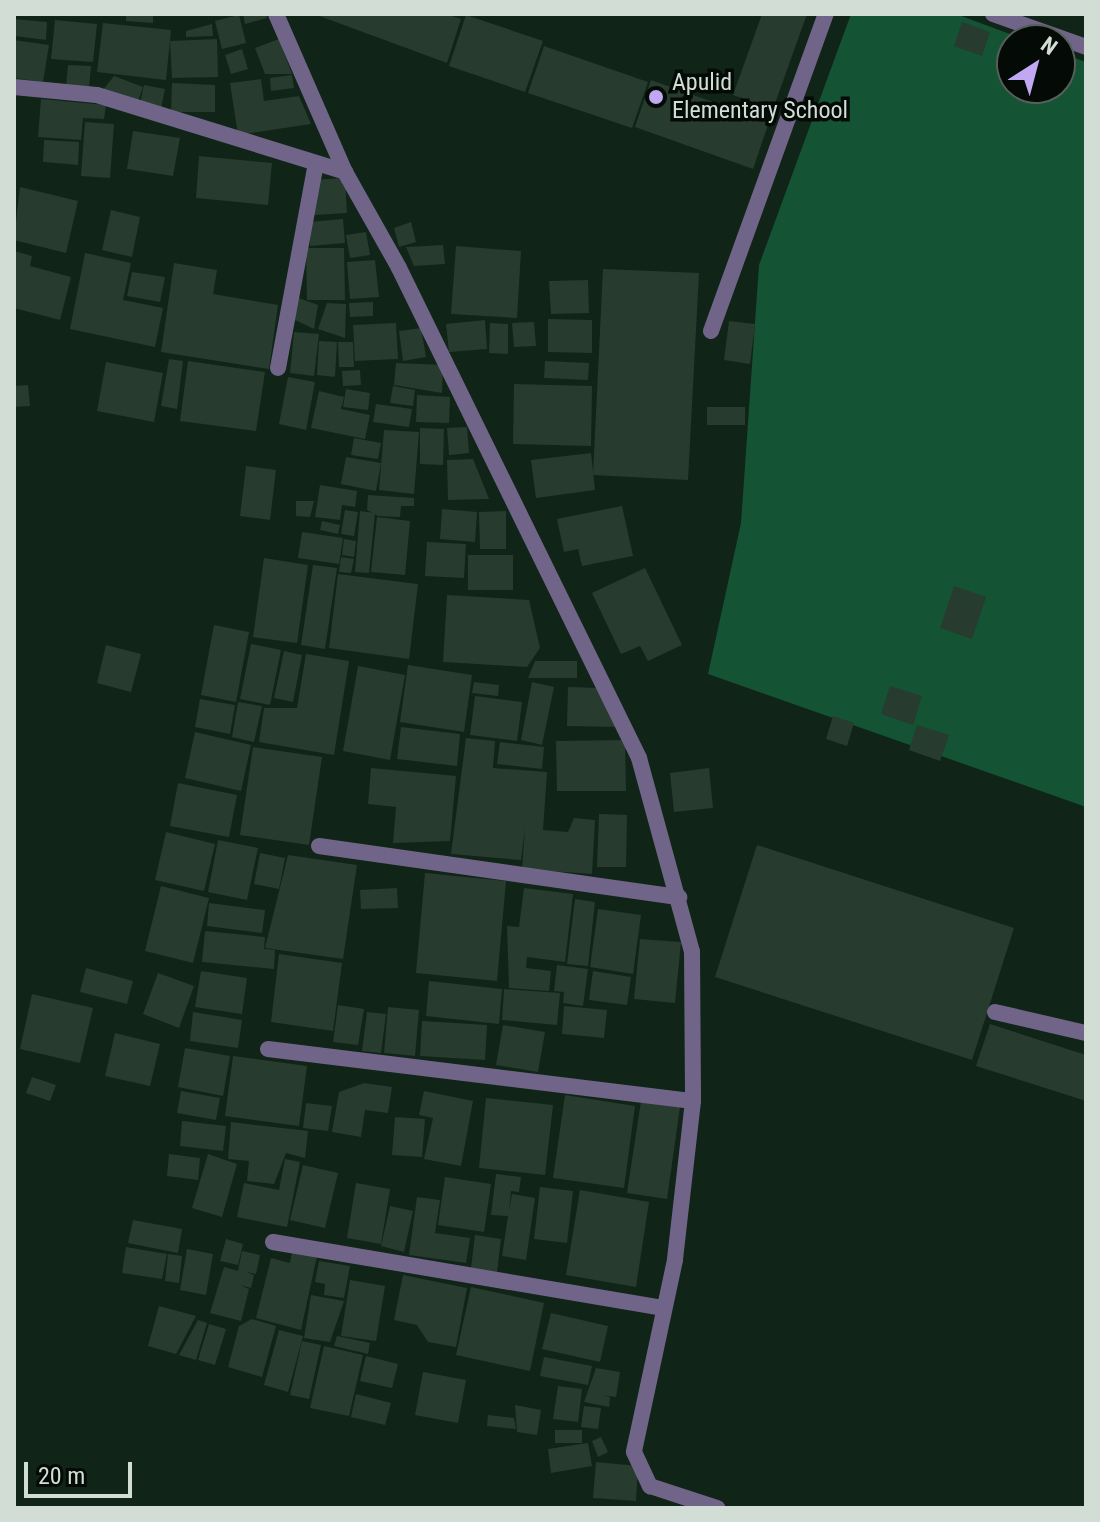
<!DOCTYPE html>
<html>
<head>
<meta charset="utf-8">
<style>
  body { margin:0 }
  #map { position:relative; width:1100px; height:1522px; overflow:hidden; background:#102418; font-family:"Roboto Condensed",sans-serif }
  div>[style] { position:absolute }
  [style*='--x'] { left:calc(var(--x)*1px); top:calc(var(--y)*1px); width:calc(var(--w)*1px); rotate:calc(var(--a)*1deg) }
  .green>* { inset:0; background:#145333 }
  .building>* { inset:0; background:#273b2e }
  .lane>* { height:16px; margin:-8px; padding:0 8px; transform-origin:8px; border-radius:8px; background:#706588 }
  .street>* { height:16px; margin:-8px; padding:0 8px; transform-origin:8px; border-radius:8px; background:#706588 }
  .dots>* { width:22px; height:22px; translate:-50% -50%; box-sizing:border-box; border:4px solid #040b06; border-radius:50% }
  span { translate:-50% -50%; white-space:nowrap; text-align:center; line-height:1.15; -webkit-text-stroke:7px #040b06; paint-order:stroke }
  .poi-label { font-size:24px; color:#d1ddd5 }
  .left { translate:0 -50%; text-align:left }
  .frame { position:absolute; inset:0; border:16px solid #d1ddd5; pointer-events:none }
  .north { position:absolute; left:996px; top:24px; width:80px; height:80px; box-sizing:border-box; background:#040b06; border:2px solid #565f59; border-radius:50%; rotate:36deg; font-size:22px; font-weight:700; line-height:32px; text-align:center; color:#d1ddd5 }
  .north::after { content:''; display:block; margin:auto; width:28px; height:36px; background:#c1a8f3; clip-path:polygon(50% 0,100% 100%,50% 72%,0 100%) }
  .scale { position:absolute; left:24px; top:1462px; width:108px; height:36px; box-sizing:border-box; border:4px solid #d1ddd5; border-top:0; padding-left:10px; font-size:24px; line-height:28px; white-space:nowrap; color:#d1ddd5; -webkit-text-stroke:6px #040b06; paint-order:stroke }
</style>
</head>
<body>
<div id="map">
  <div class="green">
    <i style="clip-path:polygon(851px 14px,956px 14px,1026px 40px,1012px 40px,1012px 88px,1060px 88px,1060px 53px,1086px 62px,1086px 807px,708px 674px,741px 523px,759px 265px)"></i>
  </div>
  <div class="building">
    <i style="clip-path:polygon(126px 14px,153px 14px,153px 23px,126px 21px)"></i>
    <i style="clip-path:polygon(243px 14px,266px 14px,267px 18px,245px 24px)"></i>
    <i style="clip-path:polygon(314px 14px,446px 14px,461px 19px,447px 63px)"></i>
    <i style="clip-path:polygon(762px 14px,807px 14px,773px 109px,733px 95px)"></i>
    <i style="clip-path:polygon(239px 15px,246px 43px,222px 49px,215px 21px)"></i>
    <i style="clip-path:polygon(466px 15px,543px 41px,525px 92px,449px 66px)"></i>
    <i style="clip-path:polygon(14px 19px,47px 22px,46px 40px,14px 36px)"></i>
    <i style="clip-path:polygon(55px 20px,97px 24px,93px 62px,51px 59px)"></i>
    <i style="clip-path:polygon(962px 22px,990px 32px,982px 56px,954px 46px)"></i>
    <i style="clip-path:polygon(103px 23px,171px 30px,166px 80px,97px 72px)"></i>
    <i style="clip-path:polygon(212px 24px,213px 36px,186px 37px,186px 31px)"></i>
    <i style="clip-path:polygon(217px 39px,218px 77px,172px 78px,170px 41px)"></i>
    <i style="clip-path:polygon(279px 39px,292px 74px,265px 74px,255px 48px)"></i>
    <i style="clip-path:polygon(14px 40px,49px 45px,43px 82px,14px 78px)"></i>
    <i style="clip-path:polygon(544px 46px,648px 82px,632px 128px,528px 93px)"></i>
    <i style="clip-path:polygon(242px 49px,248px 69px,231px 74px,225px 55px)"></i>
    <i style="clip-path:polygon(68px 65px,91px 66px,89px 88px,66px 86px)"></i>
    <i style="clip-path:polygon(292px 75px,294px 88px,271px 91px,270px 78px)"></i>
    <i style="clip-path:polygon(114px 76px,143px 87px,137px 104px,102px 91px)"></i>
    <i style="clip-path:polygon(261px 79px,264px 101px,299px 96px,311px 124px,238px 135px,230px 83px)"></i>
    <i style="clip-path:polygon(651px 80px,769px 122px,753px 169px,635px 127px)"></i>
    <i style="clip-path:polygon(172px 83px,215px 85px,215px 112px,171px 112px)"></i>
    <i style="clip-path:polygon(144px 85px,165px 89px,161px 108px,140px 104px)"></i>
    <i style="clip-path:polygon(41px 99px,106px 105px,104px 119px,83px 118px,81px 140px,38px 137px)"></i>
    <i style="clip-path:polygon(85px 122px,114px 124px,110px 178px,81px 176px)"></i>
    <i style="clip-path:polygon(133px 131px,180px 138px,173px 176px,127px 169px)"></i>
    <i style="clip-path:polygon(44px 140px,79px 142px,78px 165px,43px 162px)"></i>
    <i style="clip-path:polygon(199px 156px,272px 163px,268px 205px,196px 198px)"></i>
    <i style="clip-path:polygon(345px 178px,347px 213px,314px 215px,312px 180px)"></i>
    <i style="clip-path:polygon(20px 187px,78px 201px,66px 253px,14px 240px)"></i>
    <i style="clip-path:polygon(111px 210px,140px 217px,132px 257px,102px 250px)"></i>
    <i style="clip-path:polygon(343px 219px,345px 243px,310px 246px,309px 222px)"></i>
    <i style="clip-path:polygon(411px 222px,416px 242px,399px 247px,394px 228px)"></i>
    <i style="clip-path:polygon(366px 232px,370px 255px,350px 258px,346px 235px)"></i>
    <i style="clip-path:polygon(443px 245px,445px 264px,414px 266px,406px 247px)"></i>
    <i style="clip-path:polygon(456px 246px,521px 251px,517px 318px,451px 314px)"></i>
    <i style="clip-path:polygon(306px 248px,344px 248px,345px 300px,307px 300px)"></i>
    <i style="clip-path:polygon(14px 251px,32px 256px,30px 266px,71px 277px,60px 320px,14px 308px)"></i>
    <i style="clip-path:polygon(85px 253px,131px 263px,123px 300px,163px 308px,155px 347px,70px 329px)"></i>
    <i style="clip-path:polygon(375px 260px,379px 297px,350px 299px,347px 262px)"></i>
    <i style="clip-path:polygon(174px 263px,217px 270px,213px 294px,278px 305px,269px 369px,161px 352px)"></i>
    <i style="clip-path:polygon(603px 269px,699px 273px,688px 480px,593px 475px)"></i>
    <i style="clip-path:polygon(132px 272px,165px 277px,160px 302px,127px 296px)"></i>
    <i style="clip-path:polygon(588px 280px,589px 313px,551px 314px,549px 281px)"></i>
    <i style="clip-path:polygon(293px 296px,318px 305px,314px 329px,291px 318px)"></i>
    <i style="clip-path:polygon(373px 302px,373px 316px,350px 317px,349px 303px)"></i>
    <i style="clip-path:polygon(327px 303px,346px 304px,345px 338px,318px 329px)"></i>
    <i style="clip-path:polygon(548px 319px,592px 320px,592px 353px,548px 352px)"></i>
    <i style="clip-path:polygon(485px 320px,487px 349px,449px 352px,446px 324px)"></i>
    <i style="clip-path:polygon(729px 321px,755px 324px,750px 364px,724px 360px)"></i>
    <i style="clip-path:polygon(534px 322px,536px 346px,514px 347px,512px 323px)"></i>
    <i style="clip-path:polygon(396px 323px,398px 359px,355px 361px,353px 325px)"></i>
    <i style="clip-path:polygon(490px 323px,508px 324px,508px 354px,489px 353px)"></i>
    <i style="clip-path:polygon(421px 328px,426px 357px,403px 361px,399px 331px)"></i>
    <i style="clip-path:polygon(294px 332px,319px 334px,314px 376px,290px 373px)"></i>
    <i style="clip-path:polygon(319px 341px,337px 342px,335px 377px,317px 375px)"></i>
    <i style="clip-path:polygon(338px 342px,353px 342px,354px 367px,339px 367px)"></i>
    <i style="clip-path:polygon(169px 359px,183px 361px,177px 409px,161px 406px)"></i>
    <i style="clip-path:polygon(188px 361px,265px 372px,256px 431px,180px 421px)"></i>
    <i style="clip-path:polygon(545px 361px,589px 363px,588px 380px,544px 378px)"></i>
    <i style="clip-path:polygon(106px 362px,163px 373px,154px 422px,97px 411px)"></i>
    <i style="clip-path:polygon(396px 363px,443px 365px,442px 393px,394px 385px)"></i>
    <i style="clip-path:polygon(360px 370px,361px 385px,343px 386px,342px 371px)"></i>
    <i style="clip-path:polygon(288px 377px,315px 382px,306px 430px,279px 424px)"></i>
    <i style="clip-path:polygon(514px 384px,592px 386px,591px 446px,513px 444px)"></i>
    <i style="clip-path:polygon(28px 385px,30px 406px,14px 407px,14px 386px)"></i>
    <i style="clip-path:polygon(393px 386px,415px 390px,413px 406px,390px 403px)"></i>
    <i style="clip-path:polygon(346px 389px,370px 393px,368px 410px,343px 407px)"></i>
    <i style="clip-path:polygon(319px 391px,344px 397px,341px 409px,370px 415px,365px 439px,311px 428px)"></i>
    <i style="clip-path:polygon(417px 395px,450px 397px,449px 423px,416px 422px)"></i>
    <i style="clip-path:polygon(376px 404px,412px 409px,409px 427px,373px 422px)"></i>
    <i style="clip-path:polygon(707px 407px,745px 407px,745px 425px,707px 425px)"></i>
    <i style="clip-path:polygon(467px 427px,469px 453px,449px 455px,447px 428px)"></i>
    <i style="clip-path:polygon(420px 428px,444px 429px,443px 465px,420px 464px)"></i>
    <i style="clip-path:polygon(384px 430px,419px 432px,414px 494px,379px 490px)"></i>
    <i style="clip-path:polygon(354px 438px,381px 443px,378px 459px,351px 455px)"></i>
    <i style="clip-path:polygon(591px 453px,595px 490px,536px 498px,531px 460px)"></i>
    <i style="clip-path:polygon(346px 457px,381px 463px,376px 491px,341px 484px)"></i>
    <i style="clip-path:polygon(473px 459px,489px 499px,448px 500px,447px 460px)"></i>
    <i style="clip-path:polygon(246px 466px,276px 470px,270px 520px,240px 516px)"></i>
    <i style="clip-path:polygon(320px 485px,357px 491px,355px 507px,342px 505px,340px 520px,315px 517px)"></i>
    <i style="clip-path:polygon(368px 495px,414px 498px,414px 506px,401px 506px,400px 517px,378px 516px,367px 510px)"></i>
    <i style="clip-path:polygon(296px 501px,314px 501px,310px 517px,296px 516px)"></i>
    <i style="clip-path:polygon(622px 506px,633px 556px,582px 566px,578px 549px,564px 552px,557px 519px)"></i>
    <i style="clip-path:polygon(442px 509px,477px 512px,475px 542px,440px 539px)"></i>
    <i style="clip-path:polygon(345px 510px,358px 512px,354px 536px,341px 534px)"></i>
    <i style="clip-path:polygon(360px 511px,375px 513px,369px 573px,355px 572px)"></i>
    <i style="clip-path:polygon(506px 511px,506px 549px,480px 549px,479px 512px)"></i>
    <i style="clip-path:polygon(377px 517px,410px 521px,405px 575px,371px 572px)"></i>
    <i style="clip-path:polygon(322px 521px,340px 525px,338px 534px,320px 530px)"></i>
    <i style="clip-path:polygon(302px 532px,343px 538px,339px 564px,298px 558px)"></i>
    <i style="clip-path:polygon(344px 539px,356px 541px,354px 557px,342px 555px)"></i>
    <i style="clip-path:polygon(427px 542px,466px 544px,464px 578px,425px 576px)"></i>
    <i style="clip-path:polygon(468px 555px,513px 555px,513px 590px,468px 590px)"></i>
    <i style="clip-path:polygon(341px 557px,354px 559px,351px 573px,339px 572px)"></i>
    <i style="clip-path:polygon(264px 558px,308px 565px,297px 643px,253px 637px)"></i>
    <i style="clip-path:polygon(313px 565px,337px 568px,325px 649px,301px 645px)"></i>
    <i style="clip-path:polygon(645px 568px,682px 645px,648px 661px,640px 646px,621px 654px,592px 593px)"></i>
    <i style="clip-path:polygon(338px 574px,418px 584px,409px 659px,329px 648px)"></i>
    <i style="clip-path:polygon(954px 586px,986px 597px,972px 639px,940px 628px)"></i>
    <i style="clip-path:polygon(447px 595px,529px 600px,540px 648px,527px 667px,443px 662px)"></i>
    <i style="clip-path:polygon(214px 625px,249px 632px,236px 702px,201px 695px)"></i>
    <i style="clip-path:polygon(251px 644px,281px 650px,270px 705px,240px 699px)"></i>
    <i style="clip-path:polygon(106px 645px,141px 654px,131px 692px,97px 683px)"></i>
    <i style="clip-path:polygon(284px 651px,302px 655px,293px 702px,274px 698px)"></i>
    <i style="clip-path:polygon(306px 654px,349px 661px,334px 755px,259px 742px,264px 708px,297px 708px)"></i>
    <i style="clip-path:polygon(535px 661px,577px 661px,577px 678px,528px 678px)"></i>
    <i style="clip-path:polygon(408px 665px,472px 675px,464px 732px,400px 722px)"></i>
    <i style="clip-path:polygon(358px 666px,405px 675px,390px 760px,343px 751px)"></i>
    <i style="clip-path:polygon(474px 682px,499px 685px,498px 696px,472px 693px)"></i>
    <i style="clip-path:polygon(532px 682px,554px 687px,542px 745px,521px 740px)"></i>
    <i style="clip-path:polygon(890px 686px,922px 696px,913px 725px,881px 714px)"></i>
    <i style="clip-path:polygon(568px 687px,598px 688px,615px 727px,567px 726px)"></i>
    <i style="clip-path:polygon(475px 696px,522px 702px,517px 741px,470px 735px)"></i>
    <i style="clip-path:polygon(200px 699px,235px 705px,230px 734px,195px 727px)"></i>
    <i style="clip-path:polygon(238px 702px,262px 706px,254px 742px,232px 737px)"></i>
    <i style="clip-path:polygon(833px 716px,854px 723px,847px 746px,826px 739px)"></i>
    <i style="clip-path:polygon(917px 725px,949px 735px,940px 761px,909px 750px)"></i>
    <i style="clip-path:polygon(401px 727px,460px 734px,457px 766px,397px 759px)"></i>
    <i style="clip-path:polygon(195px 732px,251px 745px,241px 791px,185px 778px)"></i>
    <i style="clip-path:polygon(466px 738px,495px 741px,493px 768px,547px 772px,543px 830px,568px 832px,574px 818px,595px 820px,592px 874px,522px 869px,525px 828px,521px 860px,451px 854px)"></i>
    <i style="clip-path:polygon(625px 740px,626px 791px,557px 791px,556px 741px)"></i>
    <i style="clip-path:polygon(500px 742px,544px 747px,542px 769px,497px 764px)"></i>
    <i style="clip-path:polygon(253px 747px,322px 757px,309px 845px,240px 835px)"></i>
    <i style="clip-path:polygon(371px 768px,456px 776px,450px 841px,393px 843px,396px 807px,368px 804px)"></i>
    <i style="clip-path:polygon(709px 768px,713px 808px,674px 812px,670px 773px)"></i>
    <i style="clip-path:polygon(178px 783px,237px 795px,229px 837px,170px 826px)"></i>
    <i style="clip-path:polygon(599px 814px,627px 815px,626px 867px,597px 867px)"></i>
    <i style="clip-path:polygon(166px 832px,215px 844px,204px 891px,155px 880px)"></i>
    <i style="clip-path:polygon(218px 840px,258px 848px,247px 900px,208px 892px)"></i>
    <i style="clip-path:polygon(757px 845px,1014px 928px,972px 1060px,715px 977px)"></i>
    <i style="clip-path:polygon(260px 853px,285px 858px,279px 889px,254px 884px)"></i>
    <i style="clip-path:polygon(288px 855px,357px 865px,343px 959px,265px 948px)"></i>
    <i style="clip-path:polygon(425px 873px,506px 881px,497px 981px,416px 973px)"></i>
    <i style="clip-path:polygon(161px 886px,209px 898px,193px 963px,145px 951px)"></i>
    <i style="clip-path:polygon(397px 888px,398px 908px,361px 909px,360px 890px)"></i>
    <i style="clip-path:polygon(524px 888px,573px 894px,565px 962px,527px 957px,526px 968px,518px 967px,551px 971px,549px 991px,509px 988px,507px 926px,519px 927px)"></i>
    <i style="clip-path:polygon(575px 899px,595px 902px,588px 966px,567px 964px)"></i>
    <i style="clip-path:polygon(209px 903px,265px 910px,262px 933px,207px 926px)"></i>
    <i style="clip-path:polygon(598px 909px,641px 915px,633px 974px,590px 967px)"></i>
    <i style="clip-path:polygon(205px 931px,265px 937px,264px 949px,275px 950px,274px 969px,202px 962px)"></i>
    <i style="clip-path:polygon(640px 939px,681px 942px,675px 1003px,634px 999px)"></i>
    <i style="clip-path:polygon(279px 954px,342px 963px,333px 1031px,271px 1022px)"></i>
    <i style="clip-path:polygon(557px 965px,588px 969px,583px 1006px,563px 1003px,564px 992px,554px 991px)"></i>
    <i style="clip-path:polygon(86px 968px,133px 981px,127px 1004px,80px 992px)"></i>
    <i style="clip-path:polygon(201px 971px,247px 978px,242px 1014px,195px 1007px)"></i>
    <i style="clip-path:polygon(593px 971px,631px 977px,627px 1005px,589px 1000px)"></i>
    <i style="clip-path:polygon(158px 973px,194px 986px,179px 1028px,143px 1014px)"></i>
    <i style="clip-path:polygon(429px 981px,502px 989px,499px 1024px,426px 1016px)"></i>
    <i style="clip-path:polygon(504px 989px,560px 993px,557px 1025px,502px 1020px)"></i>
    <i style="clip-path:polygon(32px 994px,93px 1008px,80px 1063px,20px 1049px)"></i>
    <i style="clip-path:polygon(338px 1005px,364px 1009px,358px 1045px,333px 1042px)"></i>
    <i style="clip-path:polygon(564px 1006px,607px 1010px,604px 1038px,562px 1034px)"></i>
    <i style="clip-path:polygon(388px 1007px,419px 1010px,415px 1056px,384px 1053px)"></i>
    <i style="clip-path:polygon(193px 1012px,242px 1020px,238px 1048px,190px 1041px)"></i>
    <i style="clip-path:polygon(367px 1012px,386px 1014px,381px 1053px,362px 1051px)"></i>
    <i style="clip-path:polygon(422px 1021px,487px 1025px,485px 1060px,420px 1056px)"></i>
    <i style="clip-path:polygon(990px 1024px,1086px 1055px,1086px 1101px,976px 1066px)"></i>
    <i style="clip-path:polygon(503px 1025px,545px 1032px,538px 1072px,496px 1065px)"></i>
    <i style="clip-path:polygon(115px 1033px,160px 1044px,150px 1086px,105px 1076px)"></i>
    <i style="clip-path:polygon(185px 1048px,230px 1056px,223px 1096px,178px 1087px)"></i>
    <i style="clip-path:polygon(233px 1056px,307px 1066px,299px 1126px,225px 1116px)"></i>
    <i style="clip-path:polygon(32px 1077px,56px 1085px,50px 1101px,26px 1093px)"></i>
    <i style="clip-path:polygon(364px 1083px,392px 1087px,388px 1113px,365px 1110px,361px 1137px,332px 1132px,339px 1092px)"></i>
    <i style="clip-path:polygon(181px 1091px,220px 1098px,216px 1120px,177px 1113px)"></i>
    <i style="clip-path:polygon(424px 1091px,473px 1101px,461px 1166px,424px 1159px,433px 1118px,419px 1115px)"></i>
    <i style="clip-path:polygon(565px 1095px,635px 1106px,624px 1188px,553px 1178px)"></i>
    <i style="clip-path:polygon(486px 1098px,553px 1105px,545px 1175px,479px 1168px)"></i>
    <i style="clip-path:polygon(641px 1101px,680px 1107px,667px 1199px,627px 1193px)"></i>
    <i style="clip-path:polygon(306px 1103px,332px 1106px,328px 1131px,303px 1128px)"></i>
    <i style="clip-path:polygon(395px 1117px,425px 1119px,422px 1157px,392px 1155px)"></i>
    <i style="clip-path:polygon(182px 1121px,226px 1126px,223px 1151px,180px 1146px)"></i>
    <i style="clip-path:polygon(231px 1122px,308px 1131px,305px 1158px,286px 1153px,274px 1184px,247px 1181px,249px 1161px,228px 1159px)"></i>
    <i style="clip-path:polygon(169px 1154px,200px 1158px,198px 1180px,167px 1176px)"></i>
    <i style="clip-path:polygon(208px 1154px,237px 1164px,222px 1217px,192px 1208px)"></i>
    <i style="clip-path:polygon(285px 1159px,300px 1162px,287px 1227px,237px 1217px,244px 1183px,279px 1190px)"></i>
    <i style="clip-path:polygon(303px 1165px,338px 1173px,325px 1228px,290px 1220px)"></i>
    <i style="clip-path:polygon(496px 1174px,521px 1177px,519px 1192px,511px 1191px,509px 1211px,512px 1194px,535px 1198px,526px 1260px,502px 1256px,508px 1216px,491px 1215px)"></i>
    <i style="clip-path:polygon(445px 1177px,491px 1184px,484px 1232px,438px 1225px)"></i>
    <i style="clip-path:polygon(356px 1183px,390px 1189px,381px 1244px,347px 1238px)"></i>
    <i style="clip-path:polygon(540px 1187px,573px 1191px,567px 1243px,534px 1239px)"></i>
    <i style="clip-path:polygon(580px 1190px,649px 1202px,636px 1287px,566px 1275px)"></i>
    <i style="clip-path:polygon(417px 1197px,440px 1200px,435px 1233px,470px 1238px,466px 1263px,409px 1255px)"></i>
    <i style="clip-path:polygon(390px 1206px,413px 1211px,404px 1252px,381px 1246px)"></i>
    <i style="clip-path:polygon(133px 1220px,182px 1229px,178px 1253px,128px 1243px)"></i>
    <i style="clip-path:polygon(475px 1235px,501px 1239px,497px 1272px,471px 1268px)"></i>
    <i style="clip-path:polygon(226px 1239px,243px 1244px,238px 1265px,220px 1261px)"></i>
    <i style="clip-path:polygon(126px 1247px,167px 1254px,162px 1279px,122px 1273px)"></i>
    <i style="clip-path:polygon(187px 1249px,213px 1254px,206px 1295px,180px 1290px)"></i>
    <i style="clip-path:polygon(242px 1251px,260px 1255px,256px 1274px,246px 1272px,254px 1275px,251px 1288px,240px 1285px,249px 1289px,241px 1321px,210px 1313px,224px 1267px,238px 1271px)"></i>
    <i style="clip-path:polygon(292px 1252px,317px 1256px,301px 1330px,256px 1318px,271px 1258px,290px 1263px)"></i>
    <i style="clip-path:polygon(168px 1254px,182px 1256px,179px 1283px,165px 1281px)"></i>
    <i style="clip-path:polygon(319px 1261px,350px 1266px,344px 1298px,324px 1295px,325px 1284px,315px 1282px)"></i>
    <i style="clip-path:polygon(403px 1275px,467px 1288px,456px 1347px,428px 1342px,417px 1325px,394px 1320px)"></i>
    <i style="clip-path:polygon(350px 1280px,385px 1286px,376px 1341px,341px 1336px)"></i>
    <i style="clip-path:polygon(471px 1287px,544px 1303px,530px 1371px,456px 1355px)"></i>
    <i style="clip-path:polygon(311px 1295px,344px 1301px,330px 1342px,304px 1338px)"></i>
    <i style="clip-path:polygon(159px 1306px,196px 1316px,176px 1354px,148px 1346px)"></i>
    <i style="clip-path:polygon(551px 1313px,608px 1326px,600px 1362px,542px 1349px)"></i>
    <i style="clip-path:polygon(252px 1319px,276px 1326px,262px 1377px,228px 1367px,239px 1326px)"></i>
    <i style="clip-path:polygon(198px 1320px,207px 1323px,196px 1360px,179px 1355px)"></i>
    <i style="clip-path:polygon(209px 1324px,226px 1329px,215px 1365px,198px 1360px)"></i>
    <i style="clip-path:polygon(279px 1330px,303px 1336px,288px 1392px,264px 1385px)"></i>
    <i style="clip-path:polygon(337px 1336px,370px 1343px,368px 1354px,334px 1346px)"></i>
    <i style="clip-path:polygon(302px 1341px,321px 1345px,309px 1399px,290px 1395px)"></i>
    <i style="clip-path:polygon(324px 1346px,363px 1355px,349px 1416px,310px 1408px)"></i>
    <i style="clip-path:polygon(366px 1356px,398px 1364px,392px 1388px,360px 1381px)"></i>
    <i style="clip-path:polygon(544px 1357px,592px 1366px,588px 1385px,540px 1376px)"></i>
    <i style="clip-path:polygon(596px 1368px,620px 1372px,616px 1397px,602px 1395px,610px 1397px,609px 1407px,584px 1402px)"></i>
    <i style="clip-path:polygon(423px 1372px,466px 1380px,458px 1423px,415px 1415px)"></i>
    <i style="clip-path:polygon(558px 1386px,582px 1389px,578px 1422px,553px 1419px)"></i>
    <i style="clip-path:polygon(356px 1394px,391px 1403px,385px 1425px,351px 1417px)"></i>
    <i style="clip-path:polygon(515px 1405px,541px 1410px,537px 1435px,517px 1432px)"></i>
    <i style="clip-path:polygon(584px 1406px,601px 1408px,598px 1429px,581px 1427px)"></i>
    <i style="clip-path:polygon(488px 1415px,514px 1418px,516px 1429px,487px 1426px)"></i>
    <i style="clip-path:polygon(555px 1430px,582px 1430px,582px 1443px,555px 1443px)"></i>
    <i style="clip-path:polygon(601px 1437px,608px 1452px,598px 1457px,592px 1441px)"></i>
    <i style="clip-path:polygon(588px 1443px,592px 1466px,551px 1473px,548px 1449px)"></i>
    <i style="clip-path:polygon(596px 1462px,638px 1466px,636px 1501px,593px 1498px)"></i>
  </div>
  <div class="lane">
    <i style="--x:995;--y:1012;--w:93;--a:13"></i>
  </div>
  <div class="street">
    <i style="--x:276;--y:14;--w:172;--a:66.4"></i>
    <i style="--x:345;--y:172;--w:110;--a:60.6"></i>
    <i style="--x:399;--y:268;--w:546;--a:63.9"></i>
    <i style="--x:639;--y:758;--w:201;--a:74.7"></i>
    <i style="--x:692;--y:952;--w:149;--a:89.6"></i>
    <i style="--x:693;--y:1101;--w:160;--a:96.5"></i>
    <i style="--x:675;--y:1260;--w:196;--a:102.1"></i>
    <i style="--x:634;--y:1452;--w:38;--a:65"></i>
    <i style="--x:650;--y:1486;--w:71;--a:18.2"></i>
    <i style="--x:993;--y:14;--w:99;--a:19.5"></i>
    <i style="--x:14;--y:87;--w:83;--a:5.5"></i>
    <i style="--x:97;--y:95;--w:260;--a:17.2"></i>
    <i style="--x:711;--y:331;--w:337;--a:-70.1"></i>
    <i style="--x:278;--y:368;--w:208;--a:-79.5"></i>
    <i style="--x:319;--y:846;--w:364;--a:8.1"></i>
    <i style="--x:268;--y:1049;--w:428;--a:7"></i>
    <i style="--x:273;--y:1242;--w:395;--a:9.6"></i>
  </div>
  <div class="dots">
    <i style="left:656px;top:97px;background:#c1a8f3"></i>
  </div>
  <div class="poi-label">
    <span class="left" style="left:672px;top:97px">Apulid<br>Elementary School</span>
  </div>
  <div class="frame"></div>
  <div class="north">N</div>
  <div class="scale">20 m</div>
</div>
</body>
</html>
